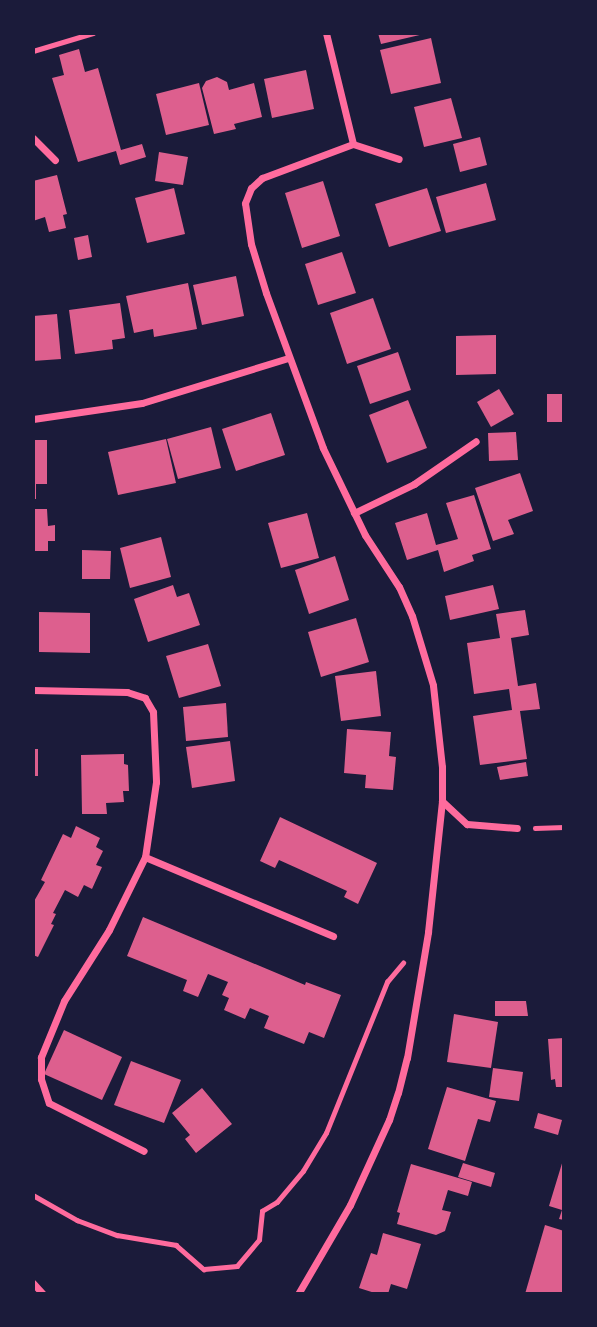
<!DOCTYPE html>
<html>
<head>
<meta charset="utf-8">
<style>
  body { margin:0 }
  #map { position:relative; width:597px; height:1327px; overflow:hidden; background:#1b1b3a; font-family:"Public Sans",sans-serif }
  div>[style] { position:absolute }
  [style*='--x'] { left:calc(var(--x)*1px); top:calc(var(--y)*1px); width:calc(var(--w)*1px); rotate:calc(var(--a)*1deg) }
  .building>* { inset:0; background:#dd5f8e }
  .path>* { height:4.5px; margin:-2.25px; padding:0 2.25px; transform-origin:2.25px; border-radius:2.25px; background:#ff6b9d }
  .minor>* { height:7px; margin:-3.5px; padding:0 3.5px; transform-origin:3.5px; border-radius:3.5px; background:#ff6b9d }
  span { translate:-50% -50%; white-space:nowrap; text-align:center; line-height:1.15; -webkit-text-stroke:5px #1b1b3a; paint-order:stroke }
  .frame { position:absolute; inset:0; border:35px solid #1b1b3a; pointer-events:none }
</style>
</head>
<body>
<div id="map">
  <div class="building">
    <i style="clip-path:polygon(378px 33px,424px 33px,424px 34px,381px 44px)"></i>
    <i style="clip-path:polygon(431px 38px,441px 83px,391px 94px,380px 50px)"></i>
    <i style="clip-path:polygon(79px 49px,85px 72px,98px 68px,121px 150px,142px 144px,146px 157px,120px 165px,116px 151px,78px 162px,52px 78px,64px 75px,59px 55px)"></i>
    <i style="clip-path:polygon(306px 70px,314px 109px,272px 118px,264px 79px)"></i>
    <i style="clip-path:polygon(217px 77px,227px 82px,229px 90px,254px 83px,262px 117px,234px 124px,236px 129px,214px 134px,202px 88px,206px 81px)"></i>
    <i style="clip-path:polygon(199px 83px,209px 125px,166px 135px,156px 94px)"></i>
    <i style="clip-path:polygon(451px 98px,462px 138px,424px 147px,414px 107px)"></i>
    <i style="clip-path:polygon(480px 137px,487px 165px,460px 172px,453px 144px)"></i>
    <i style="clip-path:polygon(159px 152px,188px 157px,183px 185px,155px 181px)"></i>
    <i style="clip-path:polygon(57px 175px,67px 214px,63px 215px,66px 228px,49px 232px,45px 217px,33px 221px,33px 181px)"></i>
    <i style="clip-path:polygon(323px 181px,340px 236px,302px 248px,285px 193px)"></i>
    <i style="clip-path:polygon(486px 183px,496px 220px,446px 233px,436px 197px)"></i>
    <i style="clip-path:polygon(174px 188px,185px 234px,147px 243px,135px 198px)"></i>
    <i style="clip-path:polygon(427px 188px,441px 231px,389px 247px,375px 204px)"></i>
    <i style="clip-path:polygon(88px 235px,92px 257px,78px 260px,74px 238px)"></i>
    <i style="clip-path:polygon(342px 252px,356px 293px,318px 305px,305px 264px)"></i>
    <i style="clip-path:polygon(236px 276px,244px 316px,202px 325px,193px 285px)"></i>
    <i style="clip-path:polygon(188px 283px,197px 329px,154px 337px,153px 329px,134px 333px,126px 296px)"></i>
    <i style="clip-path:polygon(373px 298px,391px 349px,347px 364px,330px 313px)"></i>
    <i style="clip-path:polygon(120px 303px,125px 338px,112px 340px,113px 349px,75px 354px,69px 310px)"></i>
    <i style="clip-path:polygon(57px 314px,61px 359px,33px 361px,33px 316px)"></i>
    <i style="clip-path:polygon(496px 335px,496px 374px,456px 375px,456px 336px)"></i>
    <i style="clip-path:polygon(398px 352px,411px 390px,370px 404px,357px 366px)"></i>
    <i style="clip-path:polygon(499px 389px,514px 414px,491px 427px,477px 402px)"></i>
    <i style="clip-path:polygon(547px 394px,564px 394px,564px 422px,547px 422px)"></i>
    <i style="clip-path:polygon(408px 400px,427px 448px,387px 463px,369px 415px)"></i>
    <i style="clip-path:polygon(271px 413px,285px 455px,236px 471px,222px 429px)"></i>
    <i style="clip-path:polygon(211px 427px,221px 468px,178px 479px,167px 439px)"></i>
    <i style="clip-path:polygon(516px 432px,518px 460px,489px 461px,488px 433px)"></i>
    <i style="clip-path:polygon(166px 439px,176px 483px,118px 495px,108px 452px)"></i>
    <i style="clip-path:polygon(33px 440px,47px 440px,47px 484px,36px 484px,36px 499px,33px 499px)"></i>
    <i style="clip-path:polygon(520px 473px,533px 511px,508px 520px,514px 534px,493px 541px,475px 488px)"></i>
    <i style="clip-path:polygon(474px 495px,491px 549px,472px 555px,474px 561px,444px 572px,438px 550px,407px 560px,395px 523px,427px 513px,436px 545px,458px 539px,446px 503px)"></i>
    <i style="clip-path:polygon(33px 509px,47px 509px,48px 526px,55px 525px,55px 541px,48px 541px,48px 551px,33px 551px)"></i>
    <i style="clip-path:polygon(307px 513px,319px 558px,281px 568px,268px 523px)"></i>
    <i style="clip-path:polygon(161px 537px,171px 577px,130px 588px,120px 548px)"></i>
    <i style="clip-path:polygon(82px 550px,111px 551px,110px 579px,82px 579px)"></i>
    <i style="clip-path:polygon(335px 556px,349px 600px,309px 614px,295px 570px)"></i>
    <i style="clip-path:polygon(173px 585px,177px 597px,189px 593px,200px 625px,148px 642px,134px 599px)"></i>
    <i style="clip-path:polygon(493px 585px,499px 609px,450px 620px,445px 596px)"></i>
    <i style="clip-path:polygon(525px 610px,529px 635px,511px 638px,518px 686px,536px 683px,540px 709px,520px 711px,527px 759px,480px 765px,473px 716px,512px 710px,509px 689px,474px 694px,467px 643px,500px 638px,496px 614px)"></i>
    <i style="clip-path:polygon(39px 612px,90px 613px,90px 653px,39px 652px)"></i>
    <i style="clip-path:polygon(356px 618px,369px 662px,321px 677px,308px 632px)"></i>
    <i style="clip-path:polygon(208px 644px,221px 686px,179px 698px,166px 656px)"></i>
    <i style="clip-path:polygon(376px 671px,381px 716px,341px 721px,335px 676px)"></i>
    <i style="clip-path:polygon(226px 703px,228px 737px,186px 741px,183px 707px)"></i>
    <i style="clip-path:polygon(347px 729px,391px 732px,389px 756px,396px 757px,393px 790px,365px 788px,366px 775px,344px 773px)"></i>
    <i style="clip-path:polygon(230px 741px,235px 781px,192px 788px,186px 747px)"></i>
    <i style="clip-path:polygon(33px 749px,38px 749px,38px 776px,33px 776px)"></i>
    <i style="clip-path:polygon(124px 754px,124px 764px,128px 765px,129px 791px,123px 791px,124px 802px,106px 803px,107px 814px,82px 814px,81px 755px)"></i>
    <i style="clip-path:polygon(526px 762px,528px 776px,500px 780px,497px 767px)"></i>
    <i style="clip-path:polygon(280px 817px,377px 863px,358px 904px,344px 897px,347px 891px,299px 869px,279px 860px,275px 868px,260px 861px)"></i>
    <i style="clip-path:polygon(76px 826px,100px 838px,96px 847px,103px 851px,96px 865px,102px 867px,92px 889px,84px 885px,78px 897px,65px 890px,53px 913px,56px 914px,51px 924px,54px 925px,38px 957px,33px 955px,33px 903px,45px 882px,41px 880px,63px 834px,71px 838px)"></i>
    <i style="clip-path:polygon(143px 917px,305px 985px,306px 982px,341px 995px,324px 1038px,309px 1032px,304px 1044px,264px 1028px,269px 1016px,250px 1008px,245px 1019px,224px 1010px,229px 998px,222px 995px,228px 982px,208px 974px,198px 997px,183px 991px,187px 980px,127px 956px)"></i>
    <i style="clip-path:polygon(495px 1001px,526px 1001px,528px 1016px,495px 1016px)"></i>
    <i style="clip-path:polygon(454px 1014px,498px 1022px,491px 1068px,447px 1062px)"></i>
    <i style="clip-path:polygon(64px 1030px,122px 1057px,102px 1100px,44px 1074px)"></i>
    <i style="clip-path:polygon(564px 1038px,564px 1087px,556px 1087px,555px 1079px,551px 1080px,548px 1039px)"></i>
    <i style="clip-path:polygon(131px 1061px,181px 1080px,164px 1123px,114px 1105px)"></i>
    <i style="clip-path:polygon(493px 1068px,523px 1072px,519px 1101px,489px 1097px)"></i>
    <i style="clip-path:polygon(447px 1087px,496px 1101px,490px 1122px,478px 1119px,465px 1161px,428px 1149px)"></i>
    <i style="clip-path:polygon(202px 1088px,232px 1124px,196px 1153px,185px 1139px,190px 1135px,172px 1113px)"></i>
    <i style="clip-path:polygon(538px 1113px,562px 1120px,558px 1135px,534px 1128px)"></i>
    <i style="clip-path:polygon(563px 1160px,564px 1161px,564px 1220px,559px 1219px,562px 1210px,549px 1206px)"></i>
    <i style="clip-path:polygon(463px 1163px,495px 1173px,491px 1187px,458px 1177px)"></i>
    <i style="clip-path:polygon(411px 1164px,472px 1182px,468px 1196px,448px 1190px,442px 1210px,451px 1212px,445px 1231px,436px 1235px,397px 1224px,400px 1213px,397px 1212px)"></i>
    <i style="clip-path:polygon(545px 1225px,564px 1231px,564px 1294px,525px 1294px)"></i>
    <i style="clip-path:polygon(383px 1233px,421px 1244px,407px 1289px,391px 1284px,388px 1294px,378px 1294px,359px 1288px,371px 1253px,377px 1255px)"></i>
  </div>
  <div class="path">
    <i style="--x:33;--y:51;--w:63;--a:-16.7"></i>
    <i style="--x:535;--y:828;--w:29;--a:-2"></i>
    <i style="--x:33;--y:1195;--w:51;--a:29.6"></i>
    <i style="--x:77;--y:1220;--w:43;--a:20.6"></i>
    <i style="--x:117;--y:1235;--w:60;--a:9.6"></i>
    <i style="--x:176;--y:1245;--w:37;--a:41"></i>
    <i style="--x:204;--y:1269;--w:33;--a:-5"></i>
    <i style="--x:237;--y:1266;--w:34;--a:-50"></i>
    <i style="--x:259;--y:1240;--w:29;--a:-84"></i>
    <i style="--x:262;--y:1211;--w:17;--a:-31"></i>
    <i style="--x:277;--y:1202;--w:40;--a:-50"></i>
    <i style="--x:303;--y:1171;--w:44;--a:-58.8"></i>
    <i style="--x:326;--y:1133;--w:163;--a:-68"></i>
    <i style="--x:387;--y:982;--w:25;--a:-50"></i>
  </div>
  <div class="minor">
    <i style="--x:326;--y:33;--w:114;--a:76.3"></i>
    <i style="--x:33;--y:138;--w:31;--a:45"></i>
    <i style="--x:33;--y:419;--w:110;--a:-8.4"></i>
    <i style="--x:142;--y:403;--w:153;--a:-17.1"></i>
    <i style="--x:354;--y:513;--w:67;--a:-25.8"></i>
    <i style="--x:414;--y:484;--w:75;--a:-34.7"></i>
    <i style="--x:33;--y:690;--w:94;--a:1.2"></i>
    <i style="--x:127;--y:692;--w:19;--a:18"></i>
    <i style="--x:145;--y:698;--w:16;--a:60"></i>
    <i style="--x:153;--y:712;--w:70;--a:87.5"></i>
    <i style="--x:156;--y:782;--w:76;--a:98.3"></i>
    <i style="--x:145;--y:857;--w:81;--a:116.3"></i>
    <i style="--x:109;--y:930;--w:84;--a:122.4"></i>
    <i style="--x:64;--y:1001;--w:61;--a:112.3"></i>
    <i style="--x:41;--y:1057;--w:22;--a:90"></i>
    <i style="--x:41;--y:1079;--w:25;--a:72"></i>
    <i style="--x:49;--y:1103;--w:106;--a:26.8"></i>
    <i style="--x:442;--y:801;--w:34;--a:43"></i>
    <i style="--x:467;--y:824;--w:50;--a:4.6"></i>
    <i style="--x:145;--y:857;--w:204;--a:22.8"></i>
    <i style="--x:33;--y:1283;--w:15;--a:48"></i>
    <i style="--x:298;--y:1294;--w:103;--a:-59.7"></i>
    <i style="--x:350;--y:1205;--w:94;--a:-65.4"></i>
    <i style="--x:389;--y:1120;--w:28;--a:-72"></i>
    <i style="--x:398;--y:1093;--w:36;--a:-76"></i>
    <i style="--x:407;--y:1058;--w:128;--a:-80.5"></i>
    <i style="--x:428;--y:932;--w:132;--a:-83.9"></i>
    <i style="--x:442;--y:801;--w:34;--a:-90"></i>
    <i style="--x:442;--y:767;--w:82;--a:-96.3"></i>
    <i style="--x:433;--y:685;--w:72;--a:-106.9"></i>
    <i style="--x:412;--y:616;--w:32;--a:-114"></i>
    <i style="--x:399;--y:587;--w:62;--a:-123.2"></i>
    <i style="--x:365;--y:535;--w:97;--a:-115.8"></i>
    <i style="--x:323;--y:448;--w:165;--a:-110.2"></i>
    <i style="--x:266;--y:293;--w:51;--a:-107"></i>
    <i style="--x:251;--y:244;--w:41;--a:-98.3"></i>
    <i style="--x:245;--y:203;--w:16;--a:-68"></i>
    <i style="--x:251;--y:188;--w:15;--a:-42"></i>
    <i style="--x:262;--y:178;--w:97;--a:-20.5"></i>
    <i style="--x:353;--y:144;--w:48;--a:18.1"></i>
  </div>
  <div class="frame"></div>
</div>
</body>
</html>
